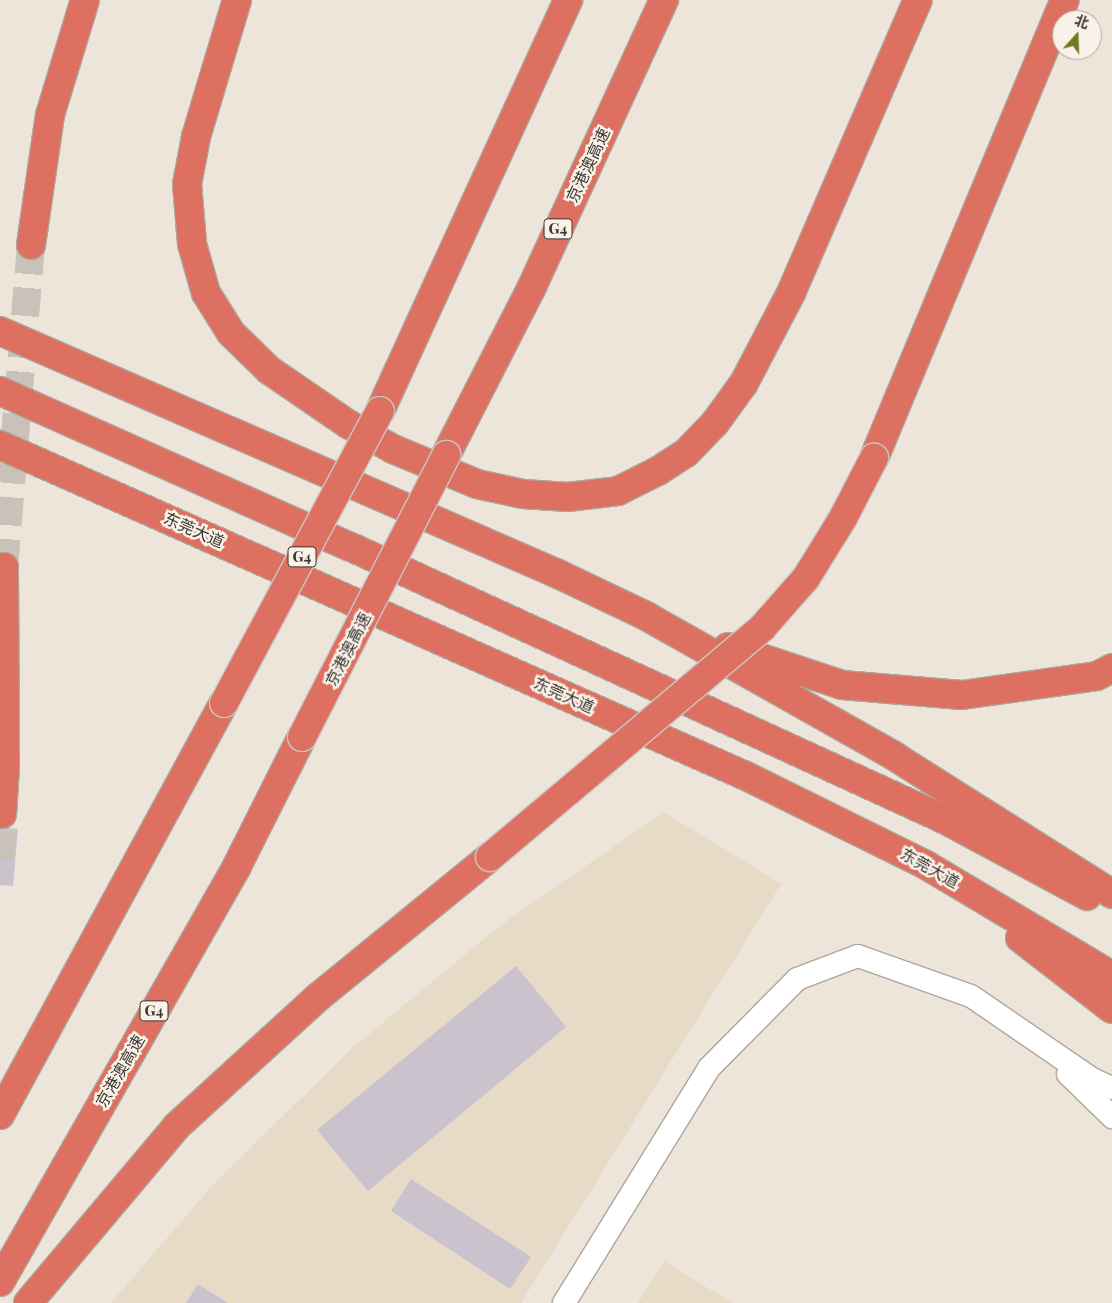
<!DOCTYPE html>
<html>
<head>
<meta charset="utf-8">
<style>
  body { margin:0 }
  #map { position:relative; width:1112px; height:1303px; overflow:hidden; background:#ede5da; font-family:"Playfair Display","Noto Sans SC",serif }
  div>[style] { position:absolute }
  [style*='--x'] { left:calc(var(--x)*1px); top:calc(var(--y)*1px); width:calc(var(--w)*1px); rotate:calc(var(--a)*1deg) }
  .industrial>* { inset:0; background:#e7dac7 }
  .building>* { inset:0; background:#cac3cd }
  .highway-tunnel>* { height:28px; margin-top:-14px; transform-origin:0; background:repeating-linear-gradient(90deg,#c9c2b8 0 28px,transparent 0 42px) }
  .roads { filter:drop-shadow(1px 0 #aea69c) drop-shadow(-1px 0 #aea69c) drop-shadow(0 1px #aea69c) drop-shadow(0 -1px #aea69c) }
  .minor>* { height:22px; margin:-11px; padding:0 11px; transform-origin:11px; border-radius:11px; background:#fff }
  .highway>* { height:28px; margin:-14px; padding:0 14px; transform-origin:14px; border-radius:14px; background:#dd7060 }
  .bridges { filter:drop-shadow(1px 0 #c8c7c6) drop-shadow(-1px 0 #c8c7c6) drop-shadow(0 1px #c8c7c6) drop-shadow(0 -1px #c8c7c6) }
  .highway-bridge>* { height:28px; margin:-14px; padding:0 14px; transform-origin:14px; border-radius:14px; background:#dd7060 }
  span { translate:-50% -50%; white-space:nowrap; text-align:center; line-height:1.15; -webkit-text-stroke:5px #faf2e8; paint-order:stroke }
  .shield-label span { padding:1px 4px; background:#faf2e8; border:1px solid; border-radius:4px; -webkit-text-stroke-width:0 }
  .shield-label { font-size:15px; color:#393632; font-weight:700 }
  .street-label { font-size:16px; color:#393632 }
  .north { position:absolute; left:1052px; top:10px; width:50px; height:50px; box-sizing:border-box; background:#faf2e8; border:1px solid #ada79f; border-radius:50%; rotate:20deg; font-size:14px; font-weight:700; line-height:20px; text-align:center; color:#393632 }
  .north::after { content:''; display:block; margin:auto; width:18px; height:22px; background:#707b27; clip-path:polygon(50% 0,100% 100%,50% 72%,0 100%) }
</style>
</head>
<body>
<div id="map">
  <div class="industrial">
    <i style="clip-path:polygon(664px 812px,781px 884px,521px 1303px,111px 1303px,211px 1187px,351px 1049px,502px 924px)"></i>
    <i style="clip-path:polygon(664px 1261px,732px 1303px,638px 1303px)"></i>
  </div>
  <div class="building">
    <i style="clip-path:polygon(0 827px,18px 829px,13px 886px,0 885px)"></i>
    <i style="clip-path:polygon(516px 966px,566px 1027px,368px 1191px,317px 1130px)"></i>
    <i style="clip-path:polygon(411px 1179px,531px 1257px,510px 1289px,391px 1211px)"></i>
    <i style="clip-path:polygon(198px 1284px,228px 1303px,186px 1303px)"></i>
  </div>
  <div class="highway-tunnel">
    <i style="--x:4;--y:567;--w:323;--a:-85.2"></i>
    <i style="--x:0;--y:860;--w:46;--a:-87.5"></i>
  </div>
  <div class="roads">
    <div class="minor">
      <i style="--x:1068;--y:1074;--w:62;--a:44.3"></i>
      <i style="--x:564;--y:1303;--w:276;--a:-58.3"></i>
      <i style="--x:709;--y:1068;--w:125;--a:-45.3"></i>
      <i style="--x:797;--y:979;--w:65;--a:-20.7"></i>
      <i style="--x:858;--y:956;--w:120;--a:19.5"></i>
      <i style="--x:971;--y:996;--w:147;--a:34.4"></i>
      <i style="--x:1092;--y:1079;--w:22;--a:24"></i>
    </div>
    <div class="highway">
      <i style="--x:237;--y:0;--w:143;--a:106.7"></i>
      <i style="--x:196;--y:137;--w:48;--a:100.8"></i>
      <i style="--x:187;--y:184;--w:60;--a:85.2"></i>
      <i style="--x:192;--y:244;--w:51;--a:74.1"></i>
      <i style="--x:206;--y:293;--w:47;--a:58"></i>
      <i style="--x:231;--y:333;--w:53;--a:44.2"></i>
      <i style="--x:269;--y:370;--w:96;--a:34.4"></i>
      <i style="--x:348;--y:424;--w:51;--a:29.1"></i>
      <i style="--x:393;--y:449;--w:91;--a:22.6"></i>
      <i style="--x:477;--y:484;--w:47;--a:12.3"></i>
      <i style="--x:523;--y:494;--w:45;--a:3.8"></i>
      <i style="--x:568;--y:497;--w:50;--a:-6.8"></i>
      <i style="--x:618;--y:491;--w:45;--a:-26.6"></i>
      <i style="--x:658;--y:471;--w:33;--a:-33"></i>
      <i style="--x:686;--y:453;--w:42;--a:-46"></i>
      <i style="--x:715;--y:423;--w:49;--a:-54.1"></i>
      <i style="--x:744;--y:383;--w:102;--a:-62.4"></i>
      <i style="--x:791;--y:293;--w:319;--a:-66.6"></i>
      <i style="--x:31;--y:245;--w:131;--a:-81.7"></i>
      <i style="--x:50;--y:115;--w:120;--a:-73.1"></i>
      <i style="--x:0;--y:331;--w:609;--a:23.53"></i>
      <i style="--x:558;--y:574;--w:98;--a:25.5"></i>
      <i style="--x:646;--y:616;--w:285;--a:29.4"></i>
      <i style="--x:894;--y:756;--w:258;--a:32.3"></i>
      <i style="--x:0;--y:391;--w:384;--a:24"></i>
      <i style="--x:351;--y:547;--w:655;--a:24.65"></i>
      <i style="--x:946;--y:820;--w:160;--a:28.3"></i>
      <i style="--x:380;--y:411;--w:452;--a:-65.4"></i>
      <i style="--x:0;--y:445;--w:816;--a:23.93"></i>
      <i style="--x:746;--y:776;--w:201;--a:26.3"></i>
      <i style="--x:926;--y:865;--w:217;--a:30.8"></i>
      <i style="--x:446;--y:455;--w:186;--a:-62.9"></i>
      <i style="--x:531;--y:289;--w:318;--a:-65.3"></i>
      <i style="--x:874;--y:458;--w:496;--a:-67.4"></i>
      <i style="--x:728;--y:647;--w:120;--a:18.4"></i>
      <i style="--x:842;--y:685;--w:120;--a:4.8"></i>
      <i style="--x:962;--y:695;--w:136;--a:-8"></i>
      <i style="--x:1097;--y:676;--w:17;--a:-28"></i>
      <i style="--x:2;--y:814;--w:48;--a:-86.4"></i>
      <i style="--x:5;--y:766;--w:199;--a:-90.3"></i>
      <i style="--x:1020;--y:938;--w:116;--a:37.7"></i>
      <i style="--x:0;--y:1115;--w:469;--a:-61.5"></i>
      <i style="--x:0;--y:1282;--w:479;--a:-60.3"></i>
      <i style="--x:237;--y:866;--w:144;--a:-63.3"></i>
      <i style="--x:28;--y:1303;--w:231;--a:-49.9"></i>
      <i style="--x:177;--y:1126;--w:190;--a:-42.4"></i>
      <i style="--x:317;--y:998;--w:223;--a:-39.2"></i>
    </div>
  </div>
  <div class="bridges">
    <div class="highway-bridge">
      <i style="--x:224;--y:703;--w:331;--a:-61.9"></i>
      <i style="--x:302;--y:737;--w:317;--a:-62.9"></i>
      <i style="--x:490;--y:857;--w:356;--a:-40.1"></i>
      <i style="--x:762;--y:628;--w:67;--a:-48.7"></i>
      <i style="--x:806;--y:578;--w:70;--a:-58.3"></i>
      <i style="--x:843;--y:518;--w:68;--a:-62.7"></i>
    </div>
  </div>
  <div class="shield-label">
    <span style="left:558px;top:229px">G4</span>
    <span style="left:302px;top:557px">G4</span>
    <span style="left:154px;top:1011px">G4</span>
  </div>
  <div class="street-label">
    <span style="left:588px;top:165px;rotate:-65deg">京港澳高速</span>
    <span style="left:194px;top:530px;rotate:24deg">东莞大道</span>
    <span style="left:348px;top:649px;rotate:-63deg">京港澳高速</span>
    <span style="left:564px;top:695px;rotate:24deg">东莞大道</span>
    <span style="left:930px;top:868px;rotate:29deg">东莞大道</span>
    <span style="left:120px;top:1071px;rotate:-60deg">京港澳高速</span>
  </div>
  <div class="north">北</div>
</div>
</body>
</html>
